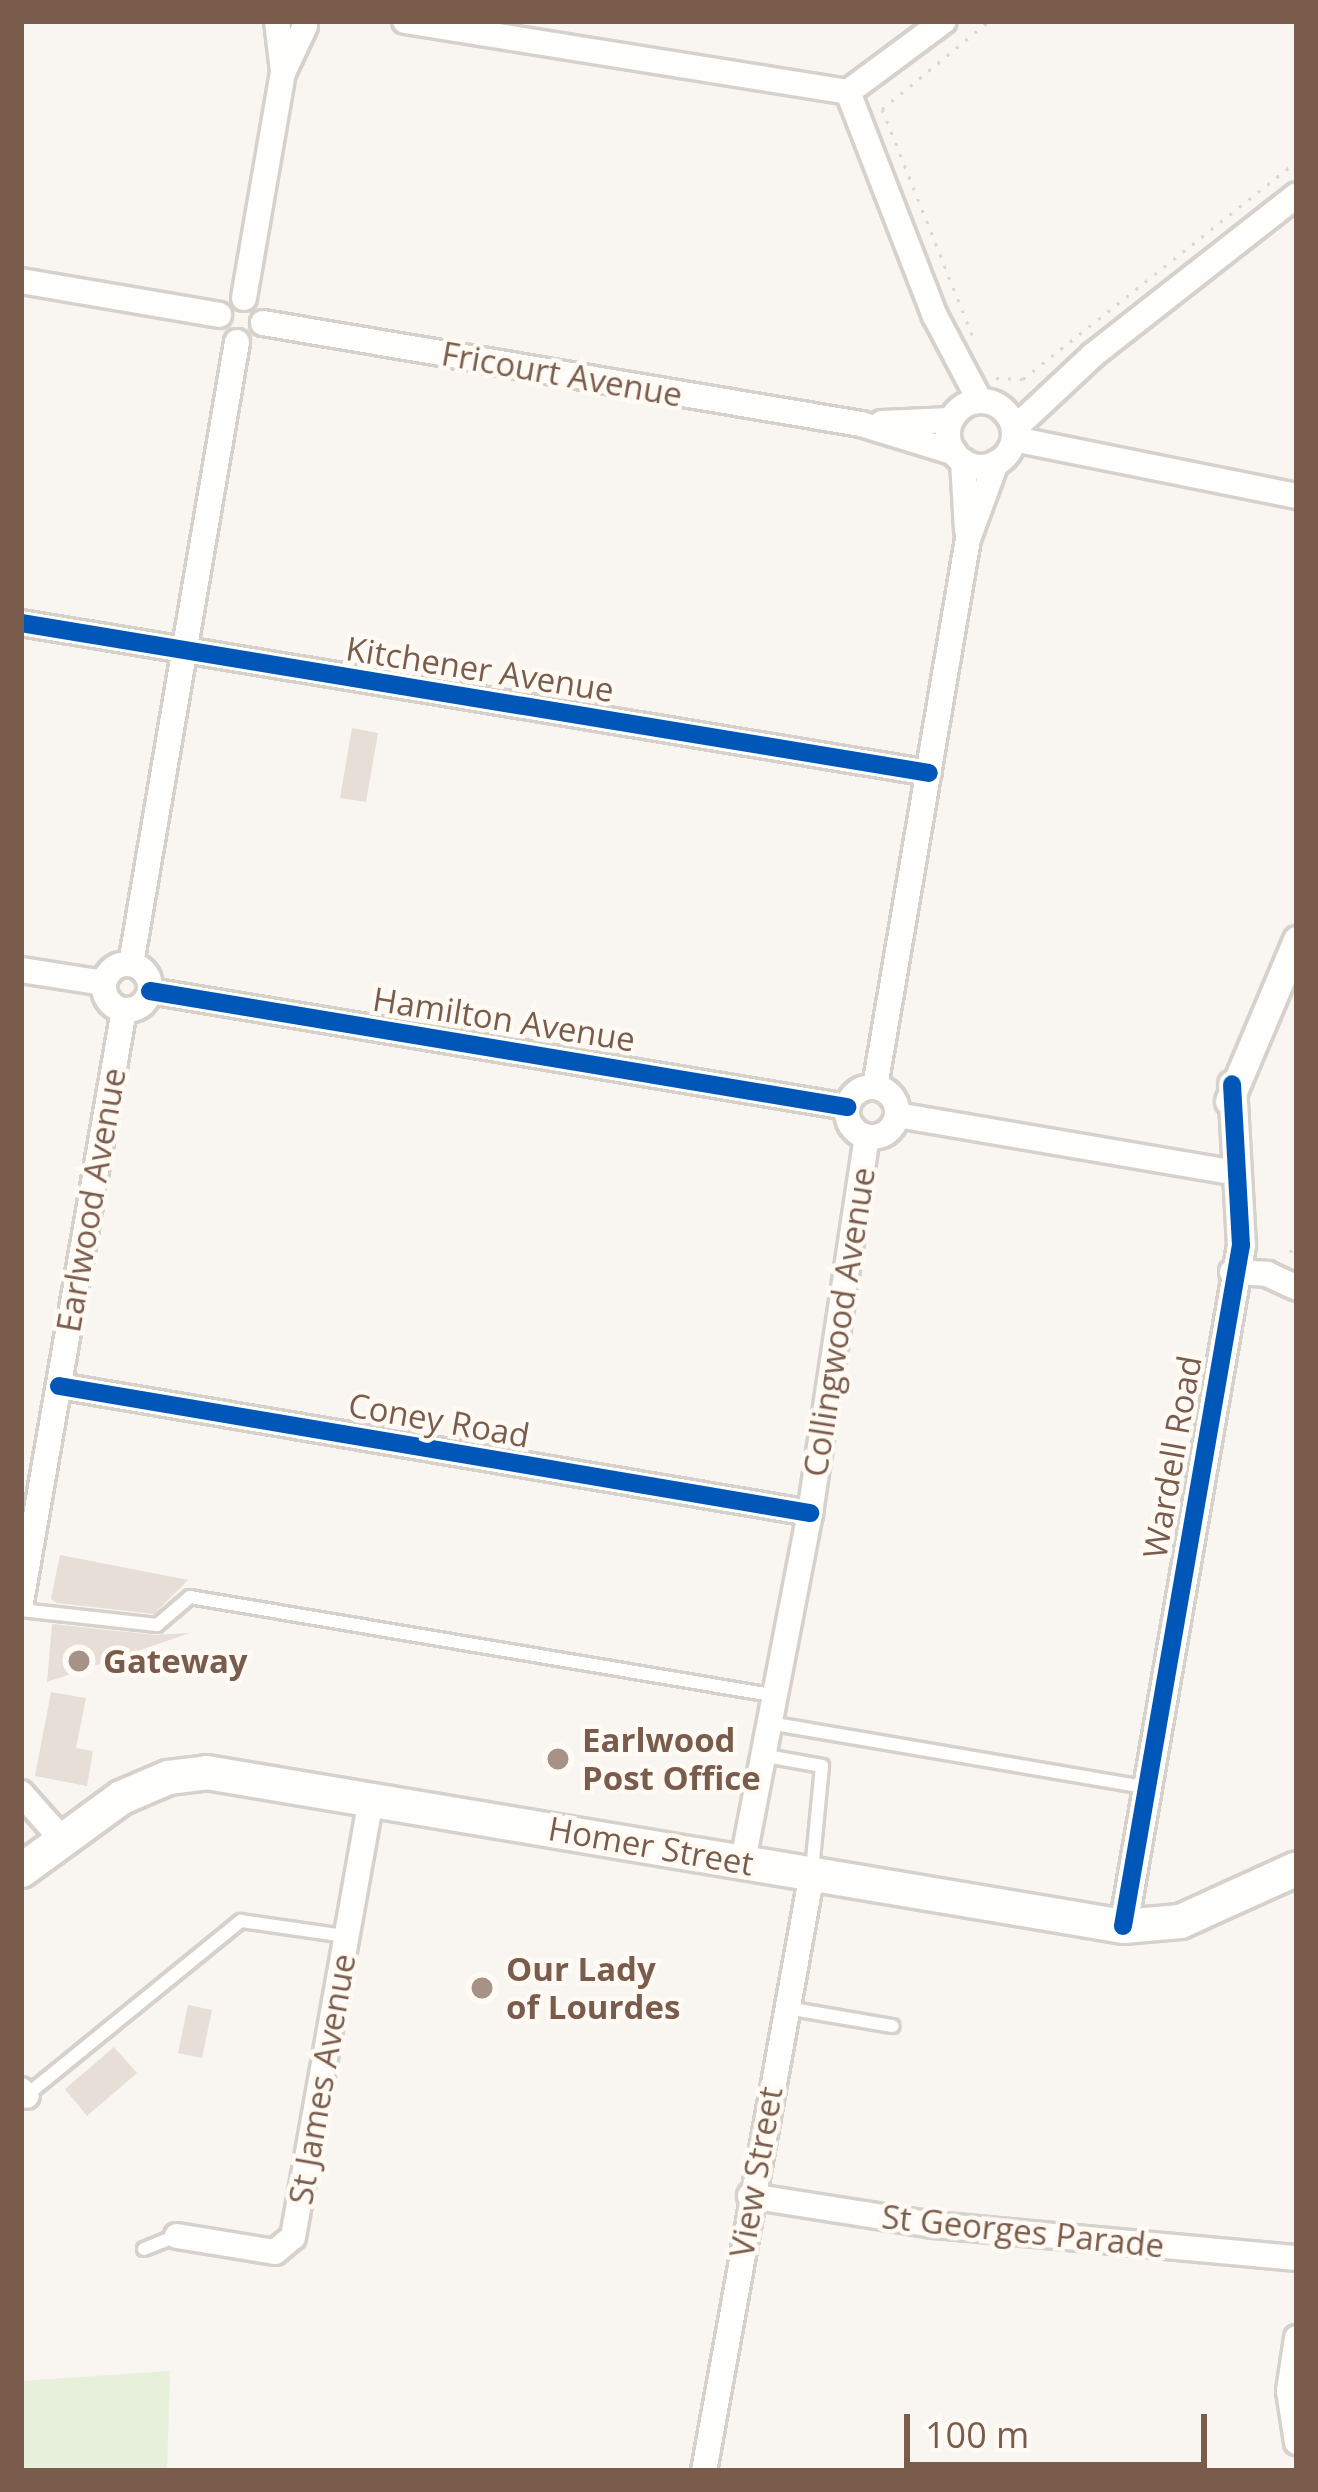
<!DOCTYPE html>
<html>
<head>
<meta charset="utf-8">
<style>
  body { margin:0 }
  #map { position:relative; width:1318px; height:2492px; overflow:hidden; background:#f9f5f0; font-family:"Open Sans",sans-serif }
  div>[style] { position:absolute }
  [style*='--x'] { left:calc(var(--x)*1px); top:calc(var(--y)*1px); width:calc(var(--w)*1px); rotate:calc(var(--a)*1deg) }
  .green>* { inset:0; background:#e7f0db }
  .building>* { inset:0; background:#e6ded7 }
  .path>* { height:3px; margin-top:-1.5px; transform-origin:0; background:repeating-linear-gradient(90deg,#dcd5d0 0 3px,transparent 0 12px) }
  .roads { filter:drop-shadow(3px 0 #d7d1cb) drop-shadow(-3px 0 #d7d1cb) drop-shadow(0 3px #d7d1cb) drop-shadow(0 -3px #d7d1cb) }
  .service>* { height:12px; margin:-6px; padding:0 6px; transform-origin:6px; border-radius:6px; background:#fefefd }
  .minor>* { height:24px; margin:-12px; padding:0 12px; transform-origin:12px; border-radius:12px; background:#fefefd }
  .minor>.ring { margin:-12px; padding:0; box-sizing:content-box; background:none; border:24px solid #fefefd; border-radius:50% }
  .tertiary>* { height:27px; margin:-13.5px; padding:0 13.5px; transform-origin:13.5px; border-radius:13.5px; background:#fefefd }
  .secondary>* { height:33px; margin:-16.5px; padding:0 16.5px; transform-origin:16.5px; border-radius:16.5px; background:#fefefd }
  .cycleway>* { height:18px; margin:-9px; padding:0 9px; transform-origin:9px; border-radius:9px; background:#0057b8 }
  .dots>* { width:33px; height:33px; translate:-50% -50%; box-sizing:border-box; border:6px solid #fffaf3; border-radius:50% }
  span { translate:-50% -50%; white-space:nowrap; text-align:center; line-height:1.15; -webkit-text-stroke:9px #fffaf3; paint-order:stroke }
  .street-label { font-size:33px; color:#7a5c4d }
  .poi-label { font-size:33px; color:#7a5c4d; font-weight:700 }
  .left { translate:0 -50%; text-align:left }
  .frame { position:absolute; inset:0; border:24px solid #7a5c4d; pointer-events:none }
  .scale { position:absolute; left:904px; top:2414px; width:303px; height:54px; box-sizing:border-box; border:6px solid #7a5c4d; border-top:0; padding-left:15px; font-size:36px; line-height:42px; white-space:nowrap; color:#7a5c4d; -webkit-text-stroke:9px #fffaf3; paint-order:stroke }
</style>
</head>
<body>
<div id="map">
  <div class="green">
    <i style="clip-path:polygon(170px 2371px,167px 2471px,21px 2471px,21px 2381px)"></i>
  </div>
  <div class="building">
    <i style="clip-path:polygon(352px 728px,378px 733px,366px 802px,340px 798px)"></i>
    <i style="clip-path:polygon(60px 1555px,188px 1580px,154px 1614px,57px 1603px,51px 1599px)"></i>
    <i style="clip-path:polygon(52px 1624px,156px 1635px,190px 1633px,47px 1682px)"></i>
    <i style="clip-path:polygon(51px 1692px,86px 1698px,76px 1748px,93px 1751px,87px 1786px,35px 1776px)"></i>
    <i style="clip-path:polygon(188px 2005px,212px 2010px,202px 2058px,178px 2053px)"></i>
    <i style="clip-path:polygon(114px 2047px,137px 2073px,87px 2116px,65px 2089px)"></i>
  </div>
  <div class="path">
    <i style="--x:972;--y:335;--w:243;--a:-111.7"></i>
    <i style="--x:882;--y:109;--w:139;--a:-39.4"></i>
    <i style="--x:996;--y:378;--w:27;--a:2"></i>
    <i style="--x:1023;--y:379;--w:350;--a:-38.5"></i>
    <i style="--x:1290;--y:1252;--w:9;--a:-41"></i>
  </div>
  <div class="roads">
    <div class="service">
      <i style="--x:21;--y:1610;--w:137;--a:6.3"></i>
      <i style="--x:157;--y:1625;--w:43;--a:-40.3"></i>
      <i style="--x:190;--y:1597;--w:589;--a:9.57"></i>
      <i style="--x:769;--y:1723;--w:381;--a:9.7"></i>
      <i style="--x:761;--y:1755;--w:62;--a:10.2"></i>
      <i style="--x:822;--y:1766;--w:104;--a:95.5"></i>
      <i style="--x:787;--y:2008;--w:107;--a:9.7"></i>
      <i style="--x:23;--y:2098;--w:281;--a:-39.1"></i>
      <i style="--x:241;--y:1921;--w:105;--a:8.2"></i>
      <i style="--x:144;--y:2249;--w:35;--a:-22"></i>
    </div>
    <div class="minor">
      <i style="--x:277;--y:21;--w:50;--a:83.2"></i>
      <i style="--x:405;--y:21;--w:449;--a:9.1"></i>
      <i style="--x:848;--y:92;--w:119;--a:-36.5"></i>
      <i style="--x:848;--y:92;--w:240;--a:68.8"></i>
      <i style="--x:935;--y:316;--w:96;--a:62.1"></i>
      <i style="--x:21;--y:281;--w:201;--a:9.7"></i>
      <i style="--x:244;--y:298;--w:228;--a:-80.2"></i>
      <i style="--x:283;--y:73;--w:52;--a:-64.9"></i>
      <i style="--x:263;--y:323;--w:606;--a:9.59"></i>
      <i style="--x:861;--y:424;--w:98;--a:17.1"></i>
      <i class="ring" style="left:948px;top:401px;width:42px;height:42px"></i>
      <i style="--x:882;--y:423;--w:69;--a:-2.5"></i>
      <i style="--x:1014;--y:429;--w:108;--a:-43.1"></i>
      <i style="--x:1093;--y:355;--w:259;--a:-38.1"></i>
      <i style="--x:1014;--y:439;--w:289;--a:11.4"></i>
      <i style="--x:963;--y:461;--w:69;--a:86.7"></i>
      <i style="--x:21;--y:623;--w:920;--a:9.38"></i>
      <i class="ring" style="left:104px;top:964px;width:22px;height:22px"></i>
      <i style="--x:131;--y:964;--w:631;--a:-80.33"></i>
      <i style="--x:21;--y:970;--w:84;--a:8.9"></i>
      <i style="--x:150;--y:991;--w:707;--a:9.45"></i>
      <i style="--x:875;--y:1087;--w:556;--a:-80.37"></i>
      <i style="--x:968;--y:539;--w:81;--a:-69.8"></i>
      <i class="ring" style="left:847px;top:1087px;width:26px;height:26px"></i>
      <i style="--x:897;--y:1115;--w:331;--a:9.7"></i>
      <i style="--x:1232;--y:1272;--w:35;--a:3"></i>
      <i style="--x:1267;--y:1274;--w:33;--a:25"></i>
      <i style="--x:59;--y:1386;--w:762;--a:9.6"></i>
      <i style="--x:21;--y:1602;--w:601;--a:-80.13"></i>
      <i style="--x:21;--y:1793;--w:57;--a:48.5"></i>
      <i style="--x:743;--y:1861;--w:354;--a:-79.1"></i>
      <i style="--x:810;--y:1513;--w:380;--a:-81.4"></i>
      <i style="--x:21;--y:2090;--w:8;--a:45"></i>
      <i style="--x:750;--y:2196;--w:186;--a:9"></i>
      <i style="--x:934;--y:2225;--w:364;--a:5.2"></i>
      <i style="--x:177;--y:2236;--w:99;--a:9.3"></i>
      <i style="--x:275;--y:2252;--w:23;--a:-40"></i>
      <i style="--x:293;--y:2237;--w:445;--a:-79.9"></i>
      <i style="--x:1297;--y:2338;--w:54;--a:98.6"></i>
      <i style="--x:1289;--y:2391;--w:52;--a:81.1"></i>
      <i style="--x:704;--y:2471;--w:608;--a:-79.76"></i>
    </div>
    <div class="tertiary">
      <i style="--x:1229;--y:1101;--w:175;--a:-67.1"></i>
      <i style="--x:1123;--y:1926;--w:691;--a:-80.17"></i>
      <i style="--x:1241;--y:1245;--w:161;--a:-93.2"></i>
    </div>
    <div class="secondary">
      <i style="--x:21;--y:1870;--w:124;--a:-36.1"></i>
      <i style="--x:121;--y:1797;--w:51;--a:-23.1"></i>
      <i style="--x:168;--y:1777;--w:38;--a:-7"></i>
      <i style="--x:206;--y:1772;--w:930;--a:9.53"></i>
      <i style="--x:1123;--y:1926;--w:57;--a:-5"></i>
      <i style="--x:1180;--y:1921;--w:128;--a:-24.4"></i>
    </div>
  </div>
  <div class="cycleway">
    <i style="--x:21;--y:623;--w:920;--a:9.38"></i>
    <i style="--x:150;--y:991;--w:707;--a:9.45"></i>
    <i style="--x:59;--y:1386;--w:762;--a:9.6"></i>
    <i style="--x:1123;--y:1926;--w:691;--a:-80.17"></i>
    <i style="--x:1241;--y:1245;--w:161;--a:-93.2"></i>
  </div>
  <div class="dots">
    <i style="left:79px;top:1661px;background:#a69286"></i>
    <i style="left:558px;top:1759px;background:#a69286"></i>
    <i style="left:482px;top:1988px;background:#a69286"></i>
  </div>
  <div class="street-label">
    <span style="left:562px;top:374px;rotate:10deg">Fricourt Avenue</span>
    <span style="left:480px;top:669px;rotate:9deg">Kitchener Avenue</span>
    <span style="left:504px;top:1019px;rotate:9deg">Hamilton Avenue</span>
    <span style="left:91px;top:1200px;rotate:-80deg">Earlwood Avenue</span>
    <span style="left:839px;top:1322px;rotate:-81deg">Collingwood Avenue</span>
    <span style="left:439px;top:1420px;rotate:10deg">Coney Road</span>
    <span style="left:1172px;top:1457px;rotate:-80deg">Wardell Road</span>
    <span style="left:651px;top:1846px;rotate:10deg">Homer Street</span>
    <span style="left:322px;top:2079px;rotate:-80deg">St James Avenue</span>
    <span style="left:756px;top:2172px;rotate:-80deg">View Street</span>
    <span style="left:1023px;top:2231px;rotate:6deg">St Georges Parade</span>
  </div>
  <div class="poi-label">
    <span class="left" style="left:103px;top:1661px">Gateway</span>
    <span class="left" style="left:582px;top:1759px">Earlwood<br>Post Office</span>
    <span class="left" style="left:506px;top:1988px">Our Lady<br>of Lourdes</span>
  </div>
  <div class="frame"></div>
  <div class="scale">100 m</div>
</div>
</body>
</html>
